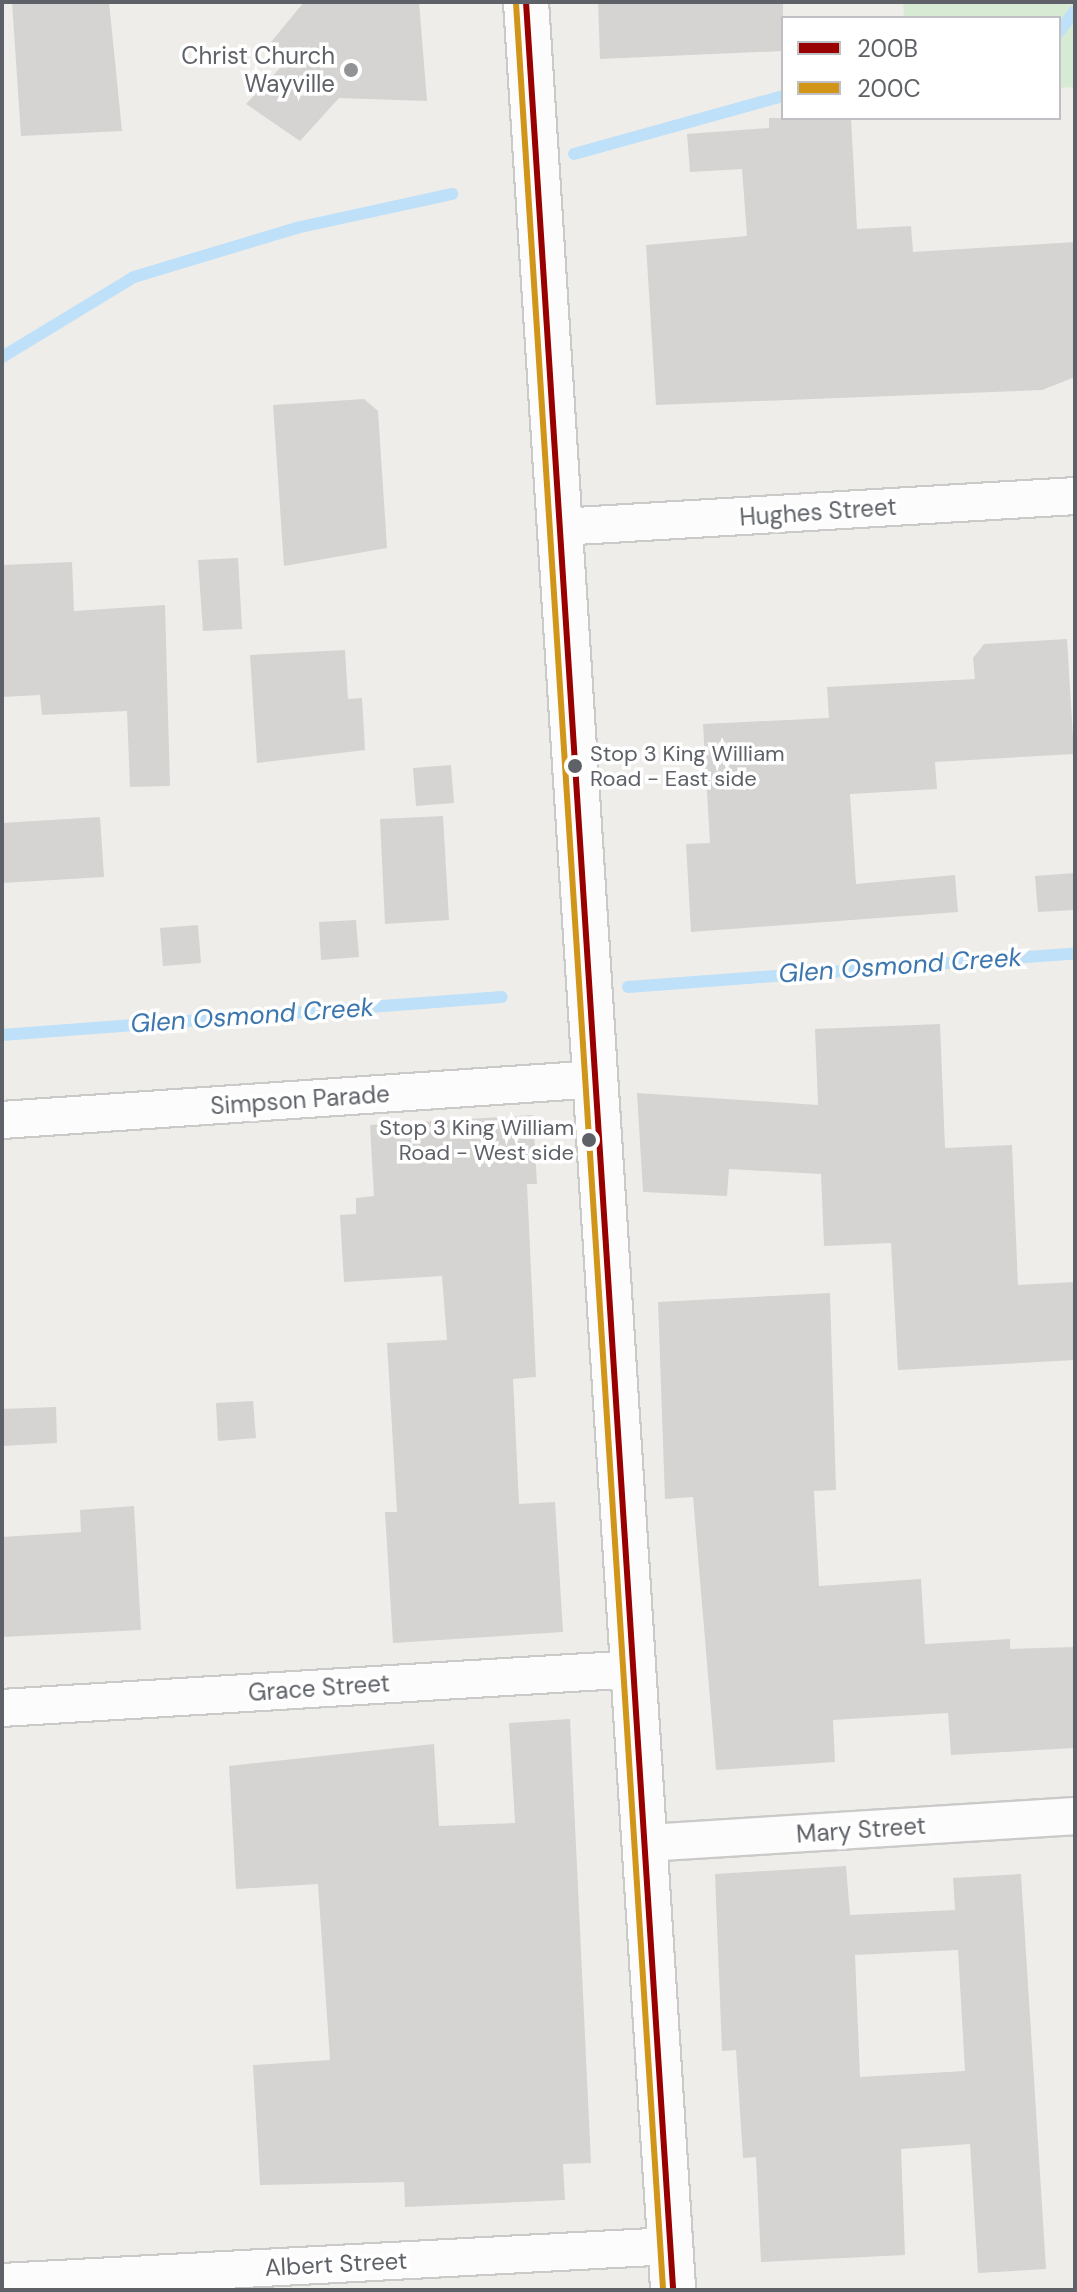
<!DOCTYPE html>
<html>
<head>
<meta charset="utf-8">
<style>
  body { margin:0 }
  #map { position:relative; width:1077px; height:2292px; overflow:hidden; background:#efede9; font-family:"DM Sans",sans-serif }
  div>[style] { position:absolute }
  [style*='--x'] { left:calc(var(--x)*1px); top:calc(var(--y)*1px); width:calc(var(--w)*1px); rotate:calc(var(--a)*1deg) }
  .green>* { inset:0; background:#d7ebd4 }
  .stream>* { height:12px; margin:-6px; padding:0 6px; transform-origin:6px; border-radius:6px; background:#bee0f8 }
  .building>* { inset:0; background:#d5d4d2 }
  .roads { filter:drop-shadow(2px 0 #cacac9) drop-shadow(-2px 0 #cacac9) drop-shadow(0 2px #cacac9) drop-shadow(0 -2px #cacac9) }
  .minor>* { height:36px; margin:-18px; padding:0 18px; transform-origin:18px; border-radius:18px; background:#fdfcfc }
  .secondary>* { height:44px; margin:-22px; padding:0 22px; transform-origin:22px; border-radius:22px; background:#fdfcfc }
  .bus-1>* { height:6px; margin:-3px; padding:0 3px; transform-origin:3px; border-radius:3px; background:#900 }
  .bus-2>* { height:6px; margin:-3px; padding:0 3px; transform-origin:3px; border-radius:3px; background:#d1951a }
  .dots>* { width:22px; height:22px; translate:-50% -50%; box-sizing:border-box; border:4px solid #fff; border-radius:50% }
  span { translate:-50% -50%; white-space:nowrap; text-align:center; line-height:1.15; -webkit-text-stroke:7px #fff; paint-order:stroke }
  .bus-label { font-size:22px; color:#5e6268 }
  .left { translate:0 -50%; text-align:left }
  .right { translate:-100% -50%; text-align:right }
  .poi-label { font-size:24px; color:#5e6268 }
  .street-label { font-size:24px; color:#5e6268 }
  .water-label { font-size:26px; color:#3c76ae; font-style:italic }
  .frame { position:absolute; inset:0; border:4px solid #5e6268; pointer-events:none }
  .legend { position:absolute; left:781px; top:16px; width:280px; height:104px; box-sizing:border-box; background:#fff; border:2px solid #bfc0c3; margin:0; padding:10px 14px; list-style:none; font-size:24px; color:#5e6268 }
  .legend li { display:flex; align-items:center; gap:16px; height:40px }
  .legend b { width:40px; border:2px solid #bfc0c3 }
</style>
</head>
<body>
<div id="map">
  <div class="green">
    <i style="clip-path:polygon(903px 2px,1075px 2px,1075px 87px,1059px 88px,1059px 18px,904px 18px)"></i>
  </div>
  <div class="stream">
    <i style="--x:1059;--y:32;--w:26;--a:-53"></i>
    <i style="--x:574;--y:154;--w:217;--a:-15.5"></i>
    <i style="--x:2;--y:357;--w:154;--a:-31.2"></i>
    <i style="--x:134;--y:277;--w:169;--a:-16.8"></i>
    <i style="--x:296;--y:228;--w:160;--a:-12.3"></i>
    <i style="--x:628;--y:987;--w:448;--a:-4.3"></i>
    <i style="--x:2;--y:1035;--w:501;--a:-4.35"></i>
  </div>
  <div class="building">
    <i style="clip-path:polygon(12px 2px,109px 2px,122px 131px,21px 136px)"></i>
    <i style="clip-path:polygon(304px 2px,419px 2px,427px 101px,339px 98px,300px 141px,246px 104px,281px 67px,266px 48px)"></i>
    <i style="clip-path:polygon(598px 2px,783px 2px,783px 51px,600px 59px)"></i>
    <i style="clip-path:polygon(769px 118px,851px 118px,857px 229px,911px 226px,913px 252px,1075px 242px,1075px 377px,1042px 390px,656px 405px,646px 245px,747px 236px,742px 169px,690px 172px,687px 134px,769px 128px)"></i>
    <i style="clip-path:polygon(364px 399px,378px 411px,387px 548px,284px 566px,273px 405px)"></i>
    <i style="clip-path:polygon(238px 558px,242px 629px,203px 631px,198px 560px)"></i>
    <i style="clip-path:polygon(72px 562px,74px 611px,165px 605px,170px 786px,130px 787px,127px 711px,42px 715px,40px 695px,2px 697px,2px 565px)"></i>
    <i style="clip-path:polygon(1067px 639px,1074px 754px,935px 762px,937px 789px,850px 794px,856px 884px,955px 875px,958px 912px,691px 932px,686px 844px,710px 843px,703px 724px,829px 718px,827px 687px,975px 679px,973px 658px,984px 644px)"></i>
    <i style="clip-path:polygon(345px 650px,348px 699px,362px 698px,365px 750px,257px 763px,250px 655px)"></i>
    <i style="clip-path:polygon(451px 765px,454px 803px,416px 806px,413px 768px)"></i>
    <i style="clip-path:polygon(443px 816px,449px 920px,385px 924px,380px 819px)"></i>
    <i style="clip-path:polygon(100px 817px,104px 877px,2px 883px,2px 823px)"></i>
    <i style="clip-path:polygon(1075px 873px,1075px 910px,1038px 912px,1035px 876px)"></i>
    <i style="clip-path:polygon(356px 920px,359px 957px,321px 960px,319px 922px)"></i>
    <i style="clip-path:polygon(198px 925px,201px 963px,163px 966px,160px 928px)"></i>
    <i style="clip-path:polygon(940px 1024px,945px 1148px,1012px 1145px,1018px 1285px,1075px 1282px,1075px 1360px,898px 1370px,891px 1243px,824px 1246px,821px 1174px,729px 1169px,727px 1196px,643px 1192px,637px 1093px,818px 1105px,815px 1029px)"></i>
    <i style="clip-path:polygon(533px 1115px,537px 1184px,527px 1184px,536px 1377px,513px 1379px,519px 1504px,555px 1502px,563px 1632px,393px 1643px,385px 1512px,397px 1512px,387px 1343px,447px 1340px,442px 1276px,344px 1282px,340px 1215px,356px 1214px,356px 1198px,374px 1196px,370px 1125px)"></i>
    <i style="clip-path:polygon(830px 1293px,836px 1490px,814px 1491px,819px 1586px,921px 1579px,925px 1644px,1010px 1639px,1010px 1649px,1075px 1647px,1075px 1748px,951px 1755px,948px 1713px,833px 1720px,835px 1762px,716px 1770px,693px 1497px,665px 1499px,658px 1302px)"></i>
    <i style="clip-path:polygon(253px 1401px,256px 1438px,218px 1441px,216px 1403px)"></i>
    <i style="clip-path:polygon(56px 1407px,57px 1443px,2px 1446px,2px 1409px)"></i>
    <i style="clip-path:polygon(134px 1506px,141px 1630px,2px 1637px,2px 1537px,81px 1532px,80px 1510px)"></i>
    <i style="clip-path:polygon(570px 1719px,591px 2163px,563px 2164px,565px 2200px,405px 2207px,404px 2182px,260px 2185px,253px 2065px,330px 2060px,318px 1884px,236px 1889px,229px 1766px,434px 1744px,439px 1826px,515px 1823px,509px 1723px)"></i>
    <i style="clip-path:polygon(evenodd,846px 1866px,850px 1915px,955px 1910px,953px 1878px,1021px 1874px,1046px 2269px,978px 2273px,970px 2144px,901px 2149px,905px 2255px,761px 2262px,756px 2157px,743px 2158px,736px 2050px,722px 2051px,715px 1874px,846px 1866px,958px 1950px,965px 2071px,860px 2077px,855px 1955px,958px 1950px)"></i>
  </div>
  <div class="roads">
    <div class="minor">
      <i style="--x:560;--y:527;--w:516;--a:-3.44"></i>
      <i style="--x:2;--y:1120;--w:596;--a:-3.94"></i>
      <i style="--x:2;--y:1708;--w:635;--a:-3.52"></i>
      <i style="--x:647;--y:1843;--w:429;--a:-3.6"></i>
      <i style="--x:2;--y:2282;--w:670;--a:-3.08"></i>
    </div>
    <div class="secondary">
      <i style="--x:526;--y:2;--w:2293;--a:86.32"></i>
    </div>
  </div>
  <div class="bus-1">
    <i style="--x:526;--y:2;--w:2293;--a:86.32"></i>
  </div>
  <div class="bus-2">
    <i style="--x:516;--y:3;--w:2292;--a:86.32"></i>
  </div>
  <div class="dots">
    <i style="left:351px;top:70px;background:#919395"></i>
    <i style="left:575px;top:766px;background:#5e6268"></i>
    <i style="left:589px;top:1140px;background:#5e6268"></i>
  </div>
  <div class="bus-label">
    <span class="left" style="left:590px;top:766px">Stop 3 King William<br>Road - East side</span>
    <span class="right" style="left:574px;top:1140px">Stop 3 King William<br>Road - West side</span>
  </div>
  <div class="poi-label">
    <span class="right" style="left:335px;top:70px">Christ Church<br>Wayville</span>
  </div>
  <div class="street-label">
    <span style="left:818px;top:512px;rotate:-4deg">Hughes Street</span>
    <span style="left:300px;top:1100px;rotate:-4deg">Simpson Parade</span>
    <span style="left:319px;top:1688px;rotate:-4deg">Grace Street</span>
    <span style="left:861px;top:1830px;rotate:-4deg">Mary Street</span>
    <span style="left:336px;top:2264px;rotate:-3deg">Albert Street</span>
  </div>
  <div class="water-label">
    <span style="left:900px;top:966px;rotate:-4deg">Glen Osmond Creek</span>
    <span style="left:252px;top:1016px;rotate:-4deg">Glen Osmond Creek</span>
  </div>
  <div class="frame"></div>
  <ul class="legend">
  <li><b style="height:10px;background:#900"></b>200B</li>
  <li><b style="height:10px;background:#d1951a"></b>200C</li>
  </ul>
</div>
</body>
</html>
